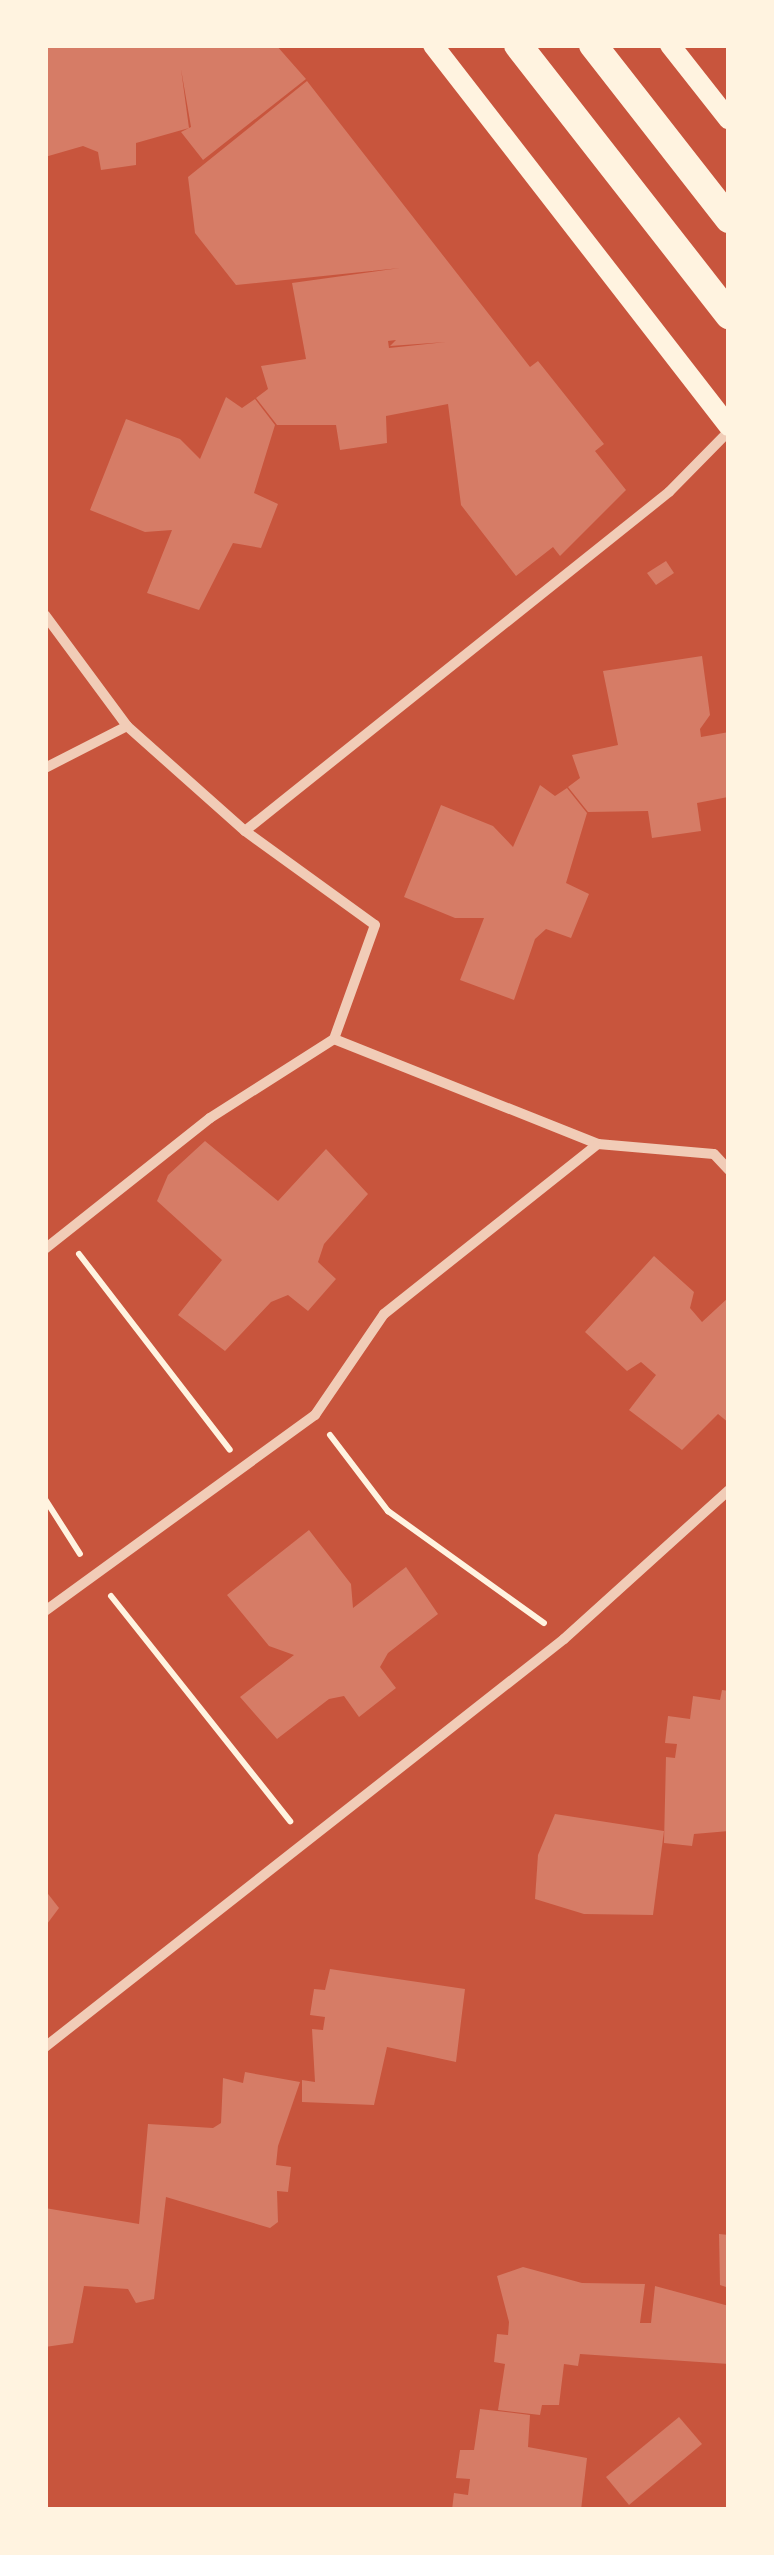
<!DOCTYPE html>
<html>
<head>
<meta charset="utf-8">
<style>
  body { margin:0 }
  #map { position:relative; width:774px; height:2555px; overflow:hidden; background:#c8553d; font-family:Arial,sans-serif }
  div>[style] { position:absolute }
  [style*='--x'] { left:calc(var(--x)*1px); top:calc(var(--y)*1px); width:calc(var(--w)*1px); rotate:calc(var(--a)*1deg) }
  .building>* { inset:0; background:#d67c66 }
  .path>* { height:6px; margin:-3px; padding:0 3px; transform-origin:3px; border-radius:3px; background:#fff3e0 }
  .minor>* { height:10px; margin:-5px; padding:0 5px; transform-origin:5px; border-radius:5px; background:#f1ccb7 }
  .secondary>* { height:20px; margin:-10px; padding:0 10px; transform-origin:10px; border-radius:10px; background:#fff3e0 }
  .trunk>* { height:28px; margin:-14px; padding:0 14px; transform-origin:14px; border-radius:14px; background:#fff3e0 }
  span { translate:-50% -50%; white-space:nowrap; text-align:center; line-height:1.15; -webkit-text-stroke:10px #fff3e0; paint-order:stroke }
  .frame { position:absolute; inset:0; border:48px solid #fff3e0; pointer-events:none }
</style>
</head>
<body>
<div id="map">
  <div class="building">
    <i style="clip-path:polygon(45px 45px,276px 45px,306px 79px,203px 160px,181px 132px,191px 127px,181px 69px,189px 128px,136px 143px,136px 165px,101px 170px,98px 152px,83px 146px,45px 157px)"></i>
    <i style="clip-path:polygon(evenodd,307px 81px,530px 367px,538px 361px,604px 444px,595px 451px,626px 490px,560px 556px,553px 547px,516px 576px,461px 505px,448px 404px,386px 416px,387px 443px,340px 450px,336px 425px,277px 425px,256px 398px,268px 389px,261px 366px,306px 359px,292px 283px,400px 268px,236px 285px,195px 233px,188px 177px,307px 81px,396px 340px,390px 346px,446px 342px,389px 348px,388px 341px,396px 340px)"></i>
    <i style="clip-path:polygon(226px 397px,242px 408px,255px 399px,275px 425px,254px 493px,278px 504px,261px 548px,233px 543px,199px 610px,147px 593px,172px 530px,145px 532px,90px 510px,126px 419px,180px 439px,200px 459px)"></i>
    <i style="clip-path:polygon(666px 561px,674px 573px,656px 585px,647px 573px)"></i>
    <i style="clip-path:polygon(702px 656px,710px 715px,700px 729px,701px 737px,729px 732px,728px 797px,697px 803px,701px 831px,652px 838px,648px 811px,588px 812px,568px 787px,580px 778px,572px 755px,618px 745px,603px 671px)"></i>
    <i style="clip-path:polygon(540px 785px,555px 796px,567px 788px,587px 813px,566px 883px,589px 894px,571px 938px,546px 929px,535px 939px,514px 1000px,460px 980px,484px 918px,455px 918px,404px 897px,441px 805px,493px 826px,513px 847px)"></i>
    <i style="clip-path:polygon(205px 1141px,278px 1201px,326px 1149px,368px 1194px,324px 1244px,318px 1262px,336px 1279px,308px 1311px,288px 1295px,271px 1302px,225px 1351px,178px 1315px,222px 1260px,157px 1201px,168px 1175px)"></i>
    <i style="clip-path:polygon(654px 1256px,694px 1292px,690px 1308px,702px 1322px,729px 1297px,729px 1423px,718px 1414px,682px 1450px,629px 1410px,656px 1375px,641px 1362px,627px 1371px,585px 1332px)"></i>
    <i style="clip-path:polygon(309px 1530px,351px 1584px,353px 1608px,406px 1567px,438px 1614px,388px 1653px,380px 1667px,396px 1688px,359px 1717px,344px 1696px,329px 1699px,277px 1739px,240px 1697px,294px 1655px,269px 1646px,227px 1595px)"></i>
    <i style="clip-path:polygon(722px 1690px,729px 1691px,729px 1831px,694px 1834px,692px 1846px,664px 1843px,666px 1757px,675px 1758px,677px 1744px,665px 1743px,668px 1716px,690px 1719px,693px 1696px,720px 1700px)"></i>
    <i style="clip-path:polygon(555px 1814px,664px 1831px,653px 1915px,584px 1914px,535px 1899px,538px 1855px)"></i>
    <i style="clip-path:polygon(45px 1890px,59px 1908px,47px 1924px,45px 1922px)"></i>
    <i style="clip-path:polygon(330px 1969px,465px 1989px,456px 2062px,387px 2047px,374px 2105px,302px 2102px,302px 2080px,315px 2082px,312px 2029px,323px 2030px,325px 2017px,310px 2015px,314px 1989px,325px 1990px)"></i>
    <i style="clip-path:polygon(245px 2072px,300px 2082px,278px 2146px,276px 2165px,291px 2167px,288px 2192px,277px 2191px,278px 2222px,270px 2228px,166px 2197px,154px 2299px,136px 2303px,128px 2289px,84px 2286px,73px 2343px,45px 2347px,45px 2208px,139px 2224px,148px 2124px,213px 2128px,221px 2123px,223px 2078px,243px 2083px)"></i>
    <i style="clip-path:polygon(719px 2234px,729px 2235px,729px 2288px,720px 2285px)"></i>
    <i style="clip-path:polygon(523px 2267px,582px 2283px,645px 2284px,640px 2323px,651px 2323px,655px 2286px,729px 2306px,729px 2364px,580px 2354px,578px 2366px,564px 2364px,559px 2405px,542px 2405px,540px 2415px,498px 2410px,505px 2364px,494px 2362px,497px 2334px,508px 2335px,509px 2322px,497px 2276px)"></i>
    <i style="clip-path:polygon(480px 2409px,530px 2415px,528px 2447px,587px 2458px,581px 2510px,452px 2510px,454px 2493px,468px 2495px,470px 2479px,456px 2478px,460px 2450px,474px 2450px)"></i>
    <i style="clip-path:polygon(679px 2417px,702px 2444px,629px 2505px,606px 2477px)"></i>
  </div>
  <div class="path">
    <i style="--x:79;--y:1254;--w:247;--a:52.4"></i>
    <i style="--x:330;--y:1435;--w:96;--a:52.7"></i>
    <i style="--x:388;--y:1511;--w:192;--a:35.7"></i>
    <i style="--x:45;--y:1499;--w:65;--a:57.5"></i>
    <i style="--x:111;--y:1596;--w:288;--a:51.5"></i>
  </div>
  <div class="minor">
    <i style="--x:45;--y:615;--w:138;--a:53.5"></i>
    <i style="--x:45;--y:768;--w:92;--a:-27.1"></i>
    <i style="--x:127;--y:726;--w:158;--a:41.7"></i>
    <i style="--x:245;--y:831;--w:160;--a:35.9"></i>
    <i style="--x:375;--y:925;--w:121;--a:109.8"></i>
    <i style="--x:334;--y:1039;--w:147;--a:147.5"></i>
    <i style="--x:210;--y:1118;--w:211;--a:141.6"></i>
    <i style="--x:245;--y:831;--w:543;--a:-38.64"></i>
    <i style="--x:669;--y:492;--w:86;--a:-45.5"></i>
    <i style="--x:334;--y:1039;--w:284;--a:21.7"></i>
    <i style="--x:45;--y:1611;--w:334;--a:-36"></i>
    <i style="--x:315;--y:1415;--w:122;--a:-55.7"></i>
    <i style="--x:384;--y:1314;--w:273;--a:-38.5"></i>
    <i style="--x:598;--y:1144;--w:116;--a:4.9"></i>
    <i style="--x:714;--y:1154;--w:22;--a:47"></i>
    <i style="--x:45;--y:2047;--w:660;--a:-38.17"></i>
    <i style="--x:564;--y:1639;--w:222;--a:-42.1"></i>
  </div>
  <div class="secondary">
    <i style="--x:433;--y:45;--w:482;--a:52.2"></i>
    <i style="--x:670;--y:45;--w:95;--a:51.8"></i>
  </div>
  <div class="trunk">
    <i style="--x:518;--y:45;--w:343;--a:52"></i>
    <i style="--x:593;--y:45;--w:221;--a:52"></i>
  </div>
  <div class="frame"></div>
</div>
</body>
</html>
